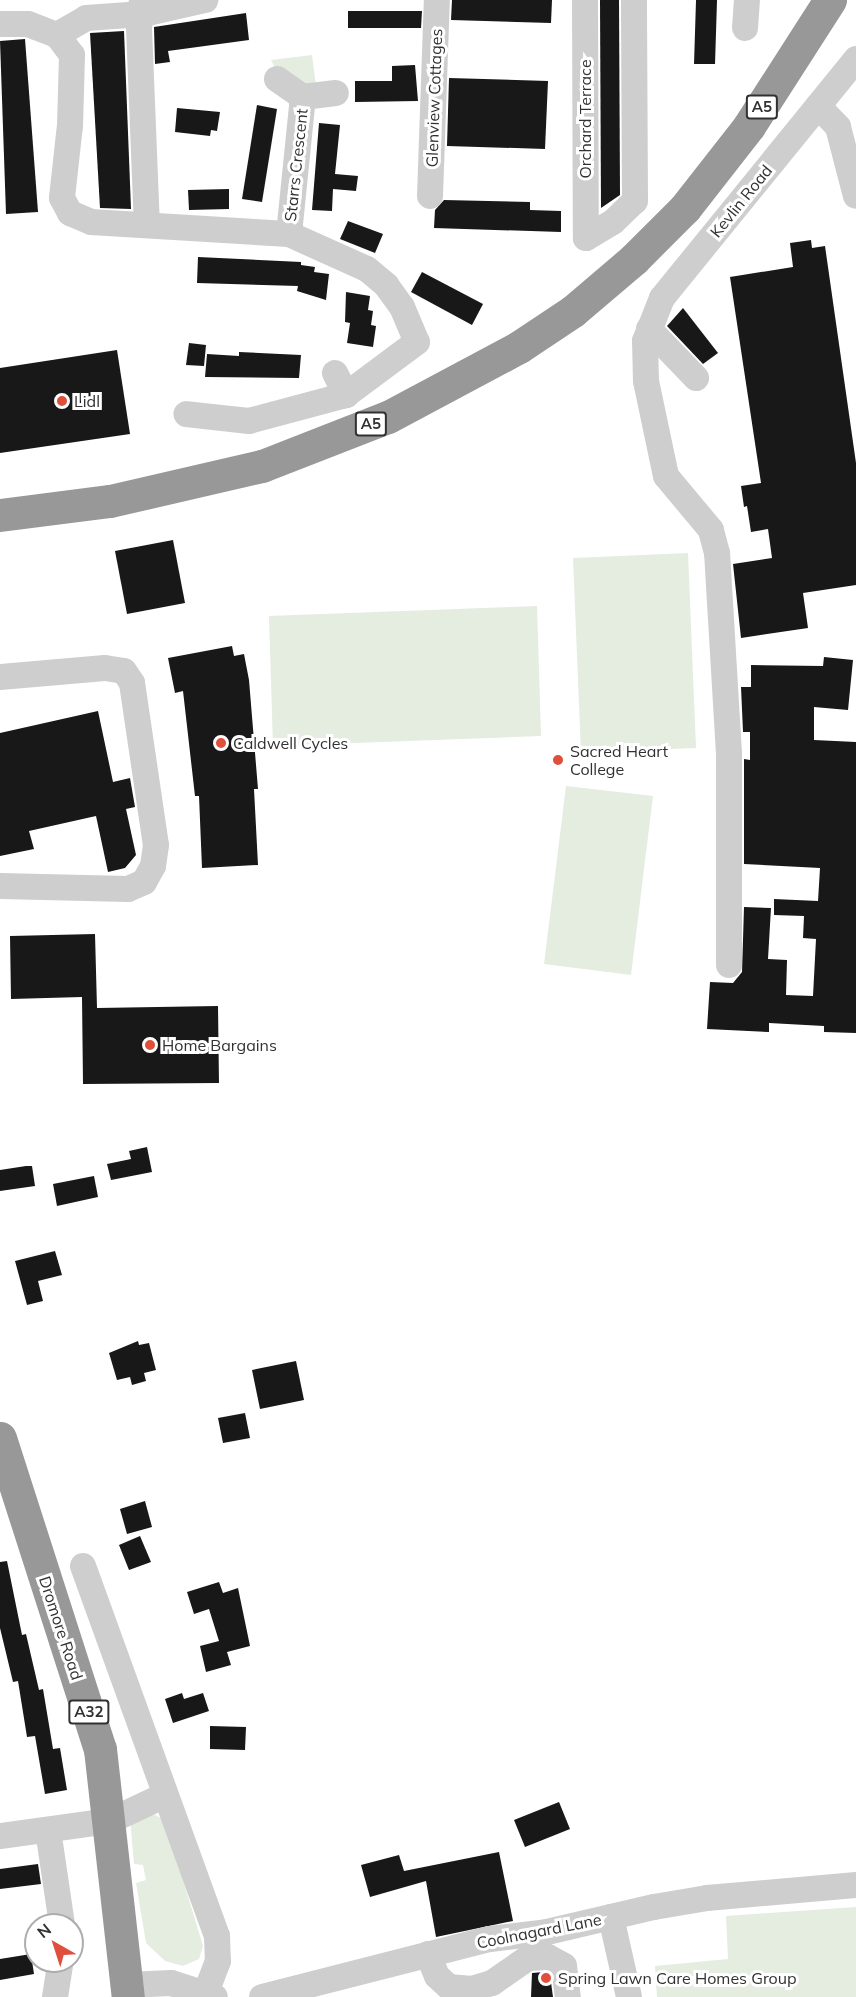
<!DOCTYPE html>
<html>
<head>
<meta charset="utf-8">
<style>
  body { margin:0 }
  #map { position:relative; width:856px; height:1997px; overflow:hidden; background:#fff; font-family:Mulish,sans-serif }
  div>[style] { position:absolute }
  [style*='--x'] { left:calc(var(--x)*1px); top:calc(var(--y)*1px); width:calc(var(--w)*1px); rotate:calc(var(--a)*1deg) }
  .green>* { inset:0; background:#e4ede0 }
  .building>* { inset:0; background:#181818 }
  .minor>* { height:26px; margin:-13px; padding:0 13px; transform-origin:13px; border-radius:13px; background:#cecece }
  .highway>* { height:33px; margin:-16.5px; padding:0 16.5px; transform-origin:16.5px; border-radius:16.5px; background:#989898 }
  .dots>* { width:16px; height:16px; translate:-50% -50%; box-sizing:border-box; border:3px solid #fff; border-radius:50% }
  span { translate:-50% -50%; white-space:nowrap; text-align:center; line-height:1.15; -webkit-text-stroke:6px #fff; paint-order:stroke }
  .shield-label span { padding:2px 4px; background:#fff; border:2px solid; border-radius:4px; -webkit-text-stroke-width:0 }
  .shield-label { font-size:15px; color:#313131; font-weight:700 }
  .street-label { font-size:16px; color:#313131 }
  .poi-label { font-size:16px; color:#313131 }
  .left { translate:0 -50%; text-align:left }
  .north { position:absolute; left:24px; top:1913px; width:60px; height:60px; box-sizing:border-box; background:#fff; border:2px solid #adadad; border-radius:50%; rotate:321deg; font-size:16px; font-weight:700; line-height:24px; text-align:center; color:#313131 }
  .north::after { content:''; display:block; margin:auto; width:21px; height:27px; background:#de4f3c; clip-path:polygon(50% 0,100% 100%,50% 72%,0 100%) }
</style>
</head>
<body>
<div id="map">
  <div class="green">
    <i style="clip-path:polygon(312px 55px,316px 86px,302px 86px,279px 76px,271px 60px)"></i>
    <i style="clip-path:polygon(688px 553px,696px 748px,581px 753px,573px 558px)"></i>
    <i style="clip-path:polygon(537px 606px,541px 736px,273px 746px,269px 616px)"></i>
    <i style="clip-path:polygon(566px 786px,653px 796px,631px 975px,544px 964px)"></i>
    <i style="clip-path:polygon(147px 1811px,165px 1820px,203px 1946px,199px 1959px,183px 1966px,165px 1961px,146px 1943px,136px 1883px,146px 1880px,143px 1865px,134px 1864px,130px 1818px)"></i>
    <i style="clip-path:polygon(856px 1907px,856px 1997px,657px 1997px,655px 1966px,728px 1959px,726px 1916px)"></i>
  </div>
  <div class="building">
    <i style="clip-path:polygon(452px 0,552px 0,551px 23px,451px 20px)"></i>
    <i style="clip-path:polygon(600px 0,619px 0,620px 195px,601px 208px)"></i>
    <i style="clip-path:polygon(696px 0,717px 0,715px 64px,694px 64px)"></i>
    <i style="clip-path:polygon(348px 11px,422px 11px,421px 28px,348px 28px)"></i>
    <i style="clip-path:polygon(246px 13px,249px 40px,168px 51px,170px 62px,155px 64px,154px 27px)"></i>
    <i style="clip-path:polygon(124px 31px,131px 209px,100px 208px,90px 33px)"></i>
    <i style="clip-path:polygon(25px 39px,38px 212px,6px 214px,0 41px)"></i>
    <i style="clip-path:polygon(415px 65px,418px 101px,355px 102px,355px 81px,392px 81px,392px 66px)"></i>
    <i style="clip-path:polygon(449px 78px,548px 81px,545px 149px,447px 146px)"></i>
    <i style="clip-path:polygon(257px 105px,277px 109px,262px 202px,242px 199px)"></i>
    <i style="clip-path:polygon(177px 108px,220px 112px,217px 131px,211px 130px,210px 136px,175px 132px)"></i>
    <i style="clip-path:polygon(319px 123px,340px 125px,335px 174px,358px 176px,356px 191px,333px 189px,332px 211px,312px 210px)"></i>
    <i style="clip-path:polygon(229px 189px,229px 209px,189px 210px,188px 190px)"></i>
    <i style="clip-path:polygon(444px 200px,530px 202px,530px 210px,561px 211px,561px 232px,434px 228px,435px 210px)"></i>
    <i style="clip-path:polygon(348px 221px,383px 234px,375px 253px,340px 239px)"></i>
    <i style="clip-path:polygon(811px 240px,812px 248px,825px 246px,856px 463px,856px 585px,803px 593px,808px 628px,741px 638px,733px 564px,772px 558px,768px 529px,751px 532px,747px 506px,744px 507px,741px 486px,761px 483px,730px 277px,793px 267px,790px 243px)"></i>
    <i style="clip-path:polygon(198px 257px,301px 262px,301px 265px,315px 267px,314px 272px,329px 274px,326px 300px,297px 291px,298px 286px,197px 283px)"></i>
    <i style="clip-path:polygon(422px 272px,483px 304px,472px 325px,411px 292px)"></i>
    <i style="clip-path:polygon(346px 292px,370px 296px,368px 310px,373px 311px,371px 325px,376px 326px,373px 347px,347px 343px,350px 323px,345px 322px)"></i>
    <i style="clip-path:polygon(683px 308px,718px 353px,703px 364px,667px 326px)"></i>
    <i style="clip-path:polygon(189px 343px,206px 345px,204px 366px,186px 365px)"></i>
    <i style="clip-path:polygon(117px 350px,130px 434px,0 453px,0 368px)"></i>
    <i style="clip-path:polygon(239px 352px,301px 355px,299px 378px,205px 377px,207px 354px,239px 356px)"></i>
    <i style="clip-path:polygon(173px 540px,185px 603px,127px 614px,115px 551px)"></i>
    <i style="clip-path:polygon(232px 646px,234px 656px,244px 654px,249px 680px,258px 789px,254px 789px,258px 865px,202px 868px,199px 796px,195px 796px,183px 691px,175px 693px,168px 658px)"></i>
    <i style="clip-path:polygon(824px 657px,853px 660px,848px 710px,814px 707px,814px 740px,856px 742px,856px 1033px,824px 1032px,824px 1026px,769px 1023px,769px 1032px,707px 1029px,710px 982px,733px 983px,742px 972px,744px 907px,771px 908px,768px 959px,787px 960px,786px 995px,813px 996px,816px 939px,803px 938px,804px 916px,774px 915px,774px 899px,818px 901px,820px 868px,744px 864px,744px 759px,750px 760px,750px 732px,743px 732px,741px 687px,751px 687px,751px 665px,823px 666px)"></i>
    <i style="clip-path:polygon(98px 711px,113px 782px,130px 778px,135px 807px,126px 809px,136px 855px,125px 868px,108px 872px,96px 816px,29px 831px,34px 849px,0 856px,0 733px)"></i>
    <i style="clip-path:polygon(95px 934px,97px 1008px,218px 1006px,219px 1083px,83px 1084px,82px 997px,11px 999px,10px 936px)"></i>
    <i style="clip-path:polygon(147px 1147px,152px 1172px,111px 1180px,107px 1164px,131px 1159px,129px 1151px)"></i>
    <i style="clip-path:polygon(26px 1166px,32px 1166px,35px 1186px,0 1191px,0 1170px)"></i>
    <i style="clip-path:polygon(94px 1176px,98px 1197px,57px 1206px,53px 1184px)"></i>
    <i style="clip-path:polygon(55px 1251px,62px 1275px,38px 1281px,43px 1301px,27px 1305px,15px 1261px)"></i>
    <i style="clip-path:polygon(138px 1341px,139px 1345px,149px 1343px,156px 1370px,144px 1373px,146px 1381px,132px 1385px,130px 1377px,117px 1380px,109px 1353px)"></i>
    <i style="clip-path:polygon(296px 1361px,304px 1400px,260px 1409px,252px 1370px)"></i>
    <i style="clip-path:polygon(245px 1413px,250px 1438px,223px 1443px,218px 1418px)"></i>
    <i style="clip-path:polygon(145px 1501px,152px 1527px,127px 1534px,120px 1509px)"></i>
    <i style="clip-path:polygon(140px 1536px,151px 1562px,129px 1570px,119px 1545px)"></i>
    <i style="clip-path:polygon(7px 1561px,22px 1635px,26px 1634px,39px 1690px,43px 1689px,53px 1749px,60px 1748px,67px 1790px,45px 1794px,35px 1736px,27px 1737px,18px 1681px,13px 1682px,0 1628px,0 1562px)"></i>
    <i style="clip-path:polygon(219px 1582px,223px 1593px,238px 1588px,250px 1646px,227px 1652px,231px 1665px,206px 1672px,200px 1646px,219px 1641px,209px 1609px,194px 1614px,187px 1592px)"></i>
    <i style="clip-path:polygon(182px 1693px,184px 1699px,203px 1693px,209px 1711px,173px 1723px,165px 1699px)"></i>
    <i style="clip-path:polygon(210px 1726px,246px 1727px,245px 1750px,210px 1749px)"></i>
    <i style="clip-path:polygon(559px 1802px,570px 1829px,525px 1847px,514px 1820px)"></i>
    <i style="clip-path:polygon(499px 1852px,513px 1921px,436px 1937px,426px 1881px,370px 1897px,361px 1865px,399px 1855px,404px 1871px)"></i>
    <i style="clip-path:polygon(38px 1864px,41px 1884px,0 1889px,0 1869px)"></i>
    <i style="clip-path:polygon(31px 1954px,34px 1974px,0 1980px,0 1959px)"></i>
    <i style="clip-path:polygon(544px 1972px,550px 1975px,553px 1997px,531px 1997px,532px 1973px)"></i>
  </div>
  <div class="minor">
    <i style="--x:142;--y:0;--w:28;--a:96"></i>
    <i style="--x:139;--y:28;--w:197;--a:87.7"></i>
    <i style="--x:585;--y:0;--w:238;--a:89.8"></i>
    <i style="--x:0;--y:24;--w:28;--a:0"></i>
    <i style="--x:28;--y:24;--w:31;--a:21"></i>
    <i style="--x:745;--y:28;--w:28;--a:-86"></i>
    <i style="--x:57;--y:35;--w:25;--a:53"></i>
    <i style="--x:72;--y:55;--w:70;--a:91.6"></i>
    <i style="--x:70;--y:125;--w:73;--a:96.3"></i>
    <i style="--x:62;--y:198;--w:17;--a:62"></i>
    <i style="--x:70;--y:213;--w:23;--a:23"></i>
    <i style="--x:91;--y:222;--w:198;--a:3.5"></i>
    <i style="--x:289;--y:234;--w:85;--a:24.2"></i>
    <i style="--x:367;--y:269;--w:25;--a:40"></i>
    <i style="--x:386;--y:285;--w:27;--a:54"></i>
    <i style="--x:402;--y:307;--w:38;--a:67"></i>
    <i style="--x:417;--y:342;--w:89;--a:143.3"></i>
    <i style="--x:346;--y:395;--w:100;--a:165"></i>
    <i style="--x:249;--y:421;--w:63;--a:-173.7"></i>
    <i style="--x:57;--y:35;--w:34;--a:-30"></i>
    <i style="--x:86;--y:18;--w:57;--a:-4"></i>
    <i style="--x:143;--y:14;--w:64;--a:-12.7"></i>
    <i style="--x:277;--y:79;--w:32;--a:35"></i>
    <i style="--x:303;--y:97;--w:33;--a:-7"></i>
    <i style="--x:818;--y:106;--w:29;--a:46"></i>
    <i style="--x:838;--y:127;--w:71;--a:75.4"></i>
    <i style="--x:430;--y:196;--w:196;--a:-88"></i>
    <i style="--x:289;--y:234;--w:138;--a:-84.2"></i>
    <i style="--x:586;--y:238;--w:31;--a:-31"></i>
    <i style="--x:613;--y:222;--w:30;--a:-44"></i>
    <i style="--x:635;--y:201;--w:201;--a:-90.3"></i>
    <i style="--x:649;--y:329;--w:68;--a:46.2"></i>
    <i style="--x:335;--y:373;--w:25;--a:63"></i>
    <i style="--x:0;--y:677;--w:105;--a:-4.9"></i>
    <i style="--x:105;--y:668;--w:19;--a:9"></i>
    <i style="--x:124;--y:671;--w:14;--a:56"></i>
    <i style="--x:132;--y:683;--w:164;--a:81.6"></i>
    <i style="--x:156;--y:845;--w:21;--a:98"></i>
    <i style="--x:153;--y:866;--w:18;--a:119"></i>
    <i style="--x:144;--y:882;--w:17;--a:156"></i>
    <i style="--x:128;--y:889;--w:128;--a:-178.7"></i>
    <i style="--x:729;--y:965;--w:211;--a:-90"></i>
    <i style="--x:729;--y:754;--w:201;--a:-93.4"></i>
    <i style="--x:717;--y:553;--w:24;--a:-105"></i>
    <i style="--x:711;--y:530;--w:70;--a:-129.8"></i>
    <i style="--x:666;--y:476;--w:97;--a:-101.9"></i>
    <i style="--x:646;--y:381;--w:40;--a:-91.4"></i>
    <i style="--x:645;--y:341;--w:46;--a:-68.4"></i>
    <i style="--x:662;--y:298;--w:308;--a:-50.9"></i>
    <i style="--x:83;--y:1566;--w:394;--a:70.1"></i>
    <i style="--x:217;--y:1936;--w:25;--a:88"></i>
    <i style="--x:218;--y:1961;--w:34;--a:111"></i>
    <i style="--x:48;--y:1830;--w:96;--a:81.6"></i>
    <i style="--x:0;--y:1836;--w:111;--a:-7.8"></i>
    <i style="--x:110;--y:1821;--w:61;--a:-25.3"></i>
    <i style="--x:611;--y:1917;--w:82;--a:77.3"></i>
    <i style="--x:428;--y:1954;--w:24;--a:68"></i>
    <i style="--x:437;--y:1976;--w:16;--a:43"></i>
    <i style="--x:449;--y:1987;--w:23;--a:5"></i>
    <i style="--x:472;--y:1989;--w:21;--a:-17"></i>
    <i style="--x:492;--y:1983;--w:44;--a:-34.8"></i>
    <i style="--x:528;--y:1958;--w:20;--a:-3"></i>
    <i style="--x:548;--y:1957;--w:18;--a:29"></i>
    <i style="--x:564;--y:1966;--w:31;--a:83"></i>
    <i style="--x:127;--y:1985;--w:44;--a:-2.6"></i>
    <i style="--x:171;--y:1983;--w:46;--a:17.7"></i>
    <i style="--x:55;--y:1997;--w:36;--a:-81"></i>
    <i style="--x:262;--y:1997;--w:235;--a:-14.3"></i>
    <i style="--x:490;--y:1939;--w:57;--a:-7"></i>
    <i style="--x:547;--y:1932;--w:110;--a:-13.2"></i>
    <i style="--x:654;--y:1907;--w:54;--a:-9.6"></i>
    <i style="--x:707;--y:1898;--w:150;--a:-5"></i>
  </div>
  <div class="highway">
    <i style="--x:0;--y:515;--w:111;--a:-7.3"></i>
    <i style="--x:110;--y:501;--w:156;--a:-13"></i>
    <i style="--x:262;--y:466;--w:135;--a:-21.3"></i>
    <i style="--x:388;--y:417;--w:149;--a:-28.1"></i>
    <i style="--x:519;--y:347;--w:65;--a:-33.7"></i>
    <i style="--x:573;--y:311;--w:80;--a:-40.4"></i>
    <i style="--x:634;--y:259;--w:72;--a:-45"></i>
    <i style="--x:685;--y:208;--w:104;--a:-52"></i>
    <i style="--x:749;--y:126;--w:150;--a:-57.3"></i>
    <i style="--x:0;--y:1438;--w:327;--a:72.2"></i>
    <i style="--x:100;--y:1749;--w:250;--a:83.6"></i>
  </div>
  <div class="dots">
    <i style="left:62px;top:401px;background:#de4f3c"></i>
    <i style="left:221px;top:743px;background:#de4f3c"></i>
    <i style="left:558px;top:760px;background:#de4f3c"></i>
    <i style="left:150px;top:1045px;background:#de4f3c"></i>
    <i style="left:546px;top:1978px;background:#de4f3c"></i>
  </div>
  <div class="shield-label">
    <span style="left:762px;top:107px">A5</span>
    <span style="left:371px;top:424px">A5</span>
    <span style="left:89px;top:1712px">A32</span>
  </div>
  <div class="street-label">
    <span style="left:434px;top:98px;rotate:-88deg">Glenview Cottages</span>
    <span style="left:585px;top:119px;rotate:-90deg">Orchard Terrace</span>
    <span style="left:296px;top:165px;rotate:-84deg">Starrs Crescent</span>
    <span style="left:741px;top:201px;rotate:-51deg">Kevlin Road</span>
    <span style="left:61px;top:1628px;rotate:72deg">Dromore Road</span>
    <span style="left:539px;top:1931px;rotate:-11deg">Coolnagard Lane</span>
  </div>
  <div class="poi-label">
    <span class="left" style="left:74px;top:401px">Lidl</span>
    <span class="left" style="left:233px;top:743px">Caldwell Cycles</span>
    <span class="left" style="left:570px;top:760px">Sacred Heart<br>College</span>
    <span class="left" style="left:162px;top:1045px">Home Bargains</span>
    <span class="left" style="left:558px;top:1978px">Spring Lawn Care Homes Group</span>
  </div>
  <div class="north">N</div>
</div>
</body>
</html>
